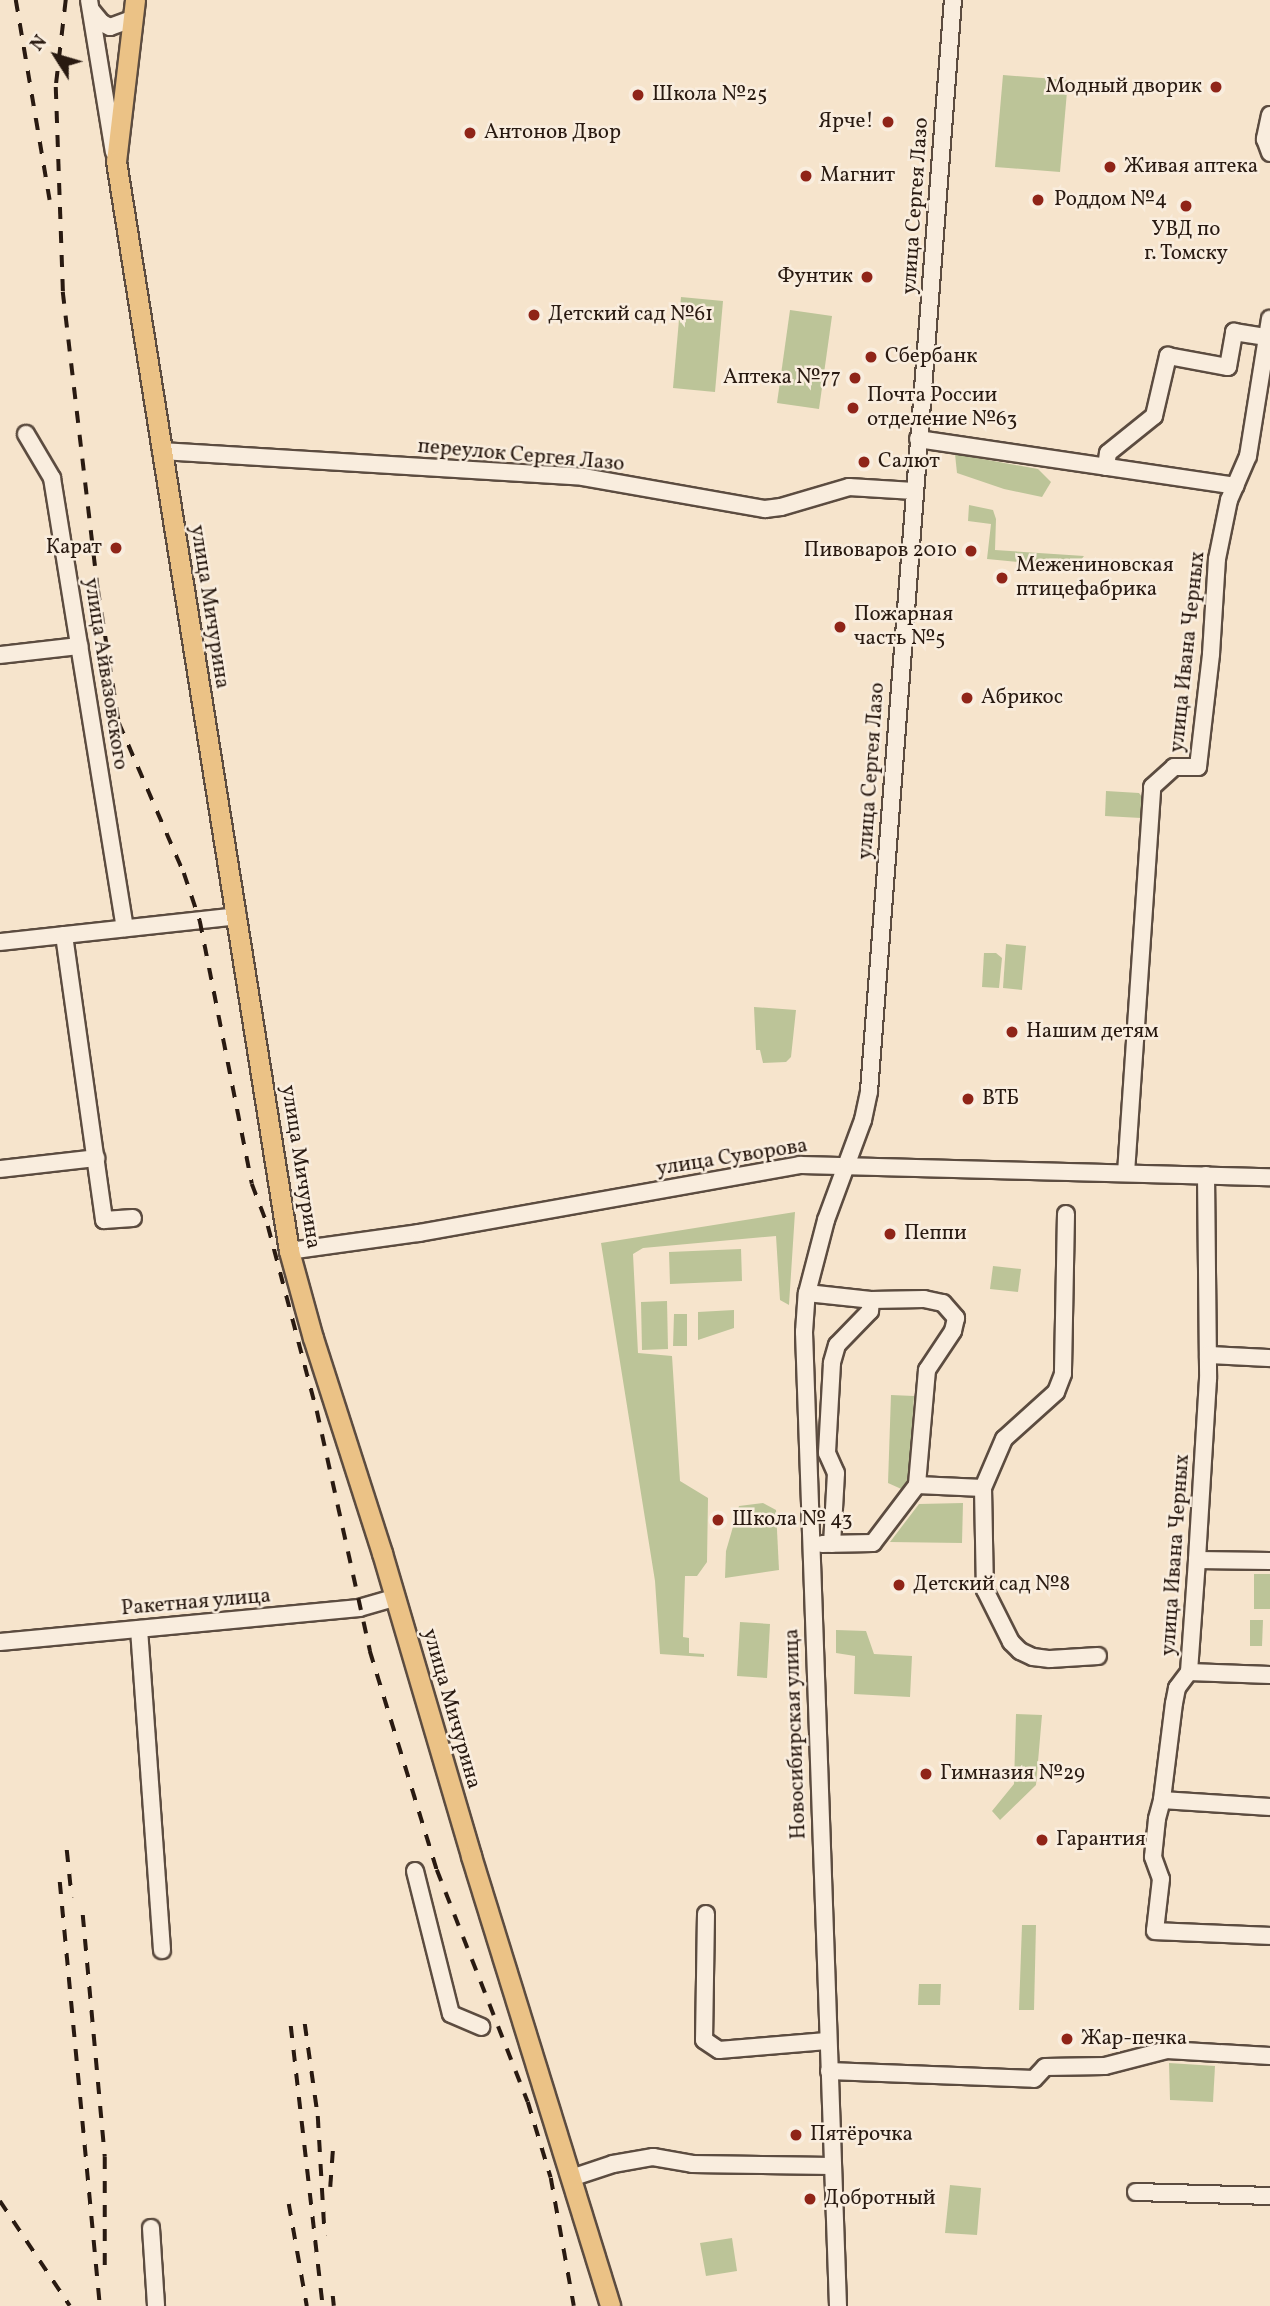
<!DOCTYPE html>
<html>
<head>
<meta charset="utf-8">
<style>
  body { margin:0 }
  #map { position:relative; width:1270px; height:2306px; overflow:hidden; background:#f6e4cc; font-family:Vollkorn,serif }
  div>[style] { position:absolute }
  [style*='--x'] { left:calc(var(--x)*1px); top:calc(var(--y)*1px); width:calc(var(--w)*1px); rotate:calc(var(--a)*1deg) }
  .green>* { inset:0; background:#bcc498 }
  .roads { filter:drop-shadow(2px 0 #5c4c40) drop-shadow(-2px 0 #5c4c40) drop-shadow(0 2px #5c4c40) drop-shadow(0 -2px #5c4c40) }
  .minor>* { height:16px; margin:-8px; padding:0 8px; transform-origin:8px; border-radius:8px; background:#f9edde }
  .major>* { height:19px; margin:-9.5px; padding:0 9.5px; transform-origin:9.5px; border-radius:9.5px; background:#ebc286 }
  .rail>* { height:3.5px; margin-top:-1.75px; transform-origin:0; background:repeating-linear-gradient(90deg,#291a11 0 12px,transparent 0 24px) }
  .dots>* { width:19px; height:19px; translate:-50% -50%; box-sizing:border-box; border:4px solid #f9edde; border-radius:50% }
  span { translate:-50% -50%; white-space:nowrap; text-align:center; line-height:1.15; -webkit-text-stroke:5px #f9edde; paint-order:stroke }
  .poi-label { font-size:21px; color:#291a11 }
  .right { translate:-100% -50%; text-align:right }
  .left { translate:0 -50%; text-align:left }
  .street-label { font-size:21px; color:#291a11 }
  .north { position:absolute; left:21px; top:21px; width:70px; height:70px; -webkit-text-stroke:5px #f9edde; paint-order:stroke; rotate:307deg; font-size:19px; font-weight:700; line-height:28px; text-align:center; color:#291a11 }
  .north::after { content:''; display:block; margin:auto; width:24px; height:32px; background:#291a11; clip-path:polygon(50% 0,100% 100%,50% 72%,0 100%) }
</style>
</head>
<body>
<div id="map">
  <div class="green">
    <i style="clip-path:polygon(1003px 75px,1068px 80px,1060px 172px,995px 167px)"></i>
    <i style="clip-path:polygon(681px 297px,723px 301px,715px 392px,673px 388px)"></i>
    <i style="clip-path:polygon(790px 310px,832px 316px,819px 409px,777px 403px)"></i>
    <i style="clip-path:polygon(955px 454px,1038px 469px,1051px 482px,1042px 497px,1004px 489px,957px 473px)"></i>
    <i style="clip-path:polygon(969px 505px,993px 510px,996px 519px,995px 550px,1084px 556px,1073px 570px,1057px 566px,987px 559px,991px 524px,968px 521px)"></i>
    <i style="clip-path:polygon(1106px 791px,1139px 793px,1142px 797px,1141px 818px,1105px 816px)"></i>
    <i style="clip-path:polygon(1006px 944px,1026px 946px,1022px 990px,1003px 988px)"></i>
    <i style="clip-path:polygon(984px 953px,996px 953px,1002px 958px,999px 988px,982px 987px)"></i>
    <i style="clip-path:polygon(754px 1007px,796px 1010px,791px 1057px,786px 1062px,763px 1063px,760px 1050px,756px 1050px)"></i>
    <i style="clip-path:polygon(795px 1212px,789px 1305px,780px 1300px,776px 1236px,643px 1248px,633px 1254px,638px 1353px,672px 1356px,680px 1481px,708px 1498px,707px 1562px,697px 1576px,685px 1576px,683px 1637px,689px 1638px,689px 1653px,704px 1654px,704px 1657px,660px 1654px,655px 1581px,601px 1243px)"></i>
    <i style="clip-path:polygon(741px 1249px,742px 1281px,670px 1284px,669px 1252px)"></i>
    <i style="clip-path:polygon(993px 1266px,1021px 1269px,1018px 1292px,990px 1289px)"></i>
    <i style="clip-path:polygon(667px 1301px,668px 1349px,642px 1350px,641px 1302px)"></i>
    <i style="clip-path:polygon(734px 1310px,734px 1328px,698px 1340px,698px 1312px)"></i>
    <i style="clip-path:polygon(674px 1314px,687px 1314px,687px 1346px,673px 1346px)"></i>
    <i style="clip-path:polygon(891px 1395px,914px 1396px,908px 1492px,888px 1483px)"></i>
    <i style="clip-path:polygon(763px 1503px,776px 1510px,779px 1570px,725px 1578px,726px 1551px,739px 1506px)"></i>
    <i style="clip-path:polygon(963px 1503px,962px 1543px,890px 1542px,919px 1504px)"></i>
    <i style="clip-path:polygon(1254px 1574px,1270px 1574px,1270px 1609px,1254px 1609px)"></i>
    <i style="clip-path:polygon(1250px 1620px,1263px 1620px,1262px 1646px,1250px 1646px)"></i>
    <i style="clip-path:polygon(740px 1622px,770px 1624px,767px 1678px,737px 1676px)"></i>
    <i style="clip-path:polygon(836px 1630px,866px 1631px,874px 1654px,912px 1656px,910px 1697px,854px 1694px,855px 1656px,836px 1653px)"></i>
    <i style="clip-path:polygon(1016px 1714px,1042px 1715px,1036px 1785px,1000px 1820px,992px 1811px,1014px 1784px)"></i>
    <i style="clip-path:polygon(1022px 1925px,1036px 1925px,1034px 2010px,1019px 2010px)"></i>
    <i style="clip-path:polygon(919px 1984px,941px 1984px,940px 2005px,918px 2005px)"></i>
    <i style="clip-path:polygon(1169px 2063px,1215px 2066px,1213px 2102px,1170px 2100px)"></i>
    <i style="clip-path:polygon(950px 2185px,981px 2188px,977px 2235px,945px 2233px)"></i>
    <i style="clip-path:polygon(732px 2238px,737px 2271px,706px 2276px,700px 2243px)"></i>
  </div>
  <div class="roads">
    <div class="minor">
      <i style="--x:89;--y:0;--w:154;--a:80.7"></i>
      <i style="--x:91;--y:10;--w:17;--a:50"></i>
      <i style="--x:102;--y:23;--w:9;--a:27"></i>
      <i style="--x:110;--y:27;--w:23;--a:-20"></i>
      <i style="--x:1270;--y:115;--w:25;--a:102"></i>
      <i style="--x:1265;--y:139;--w:15;--a:70"></i>
      <i style="--x:26;--y:434;--w:51;--a:59.4"></i>
      <i style="--x:52;--y:478;--w:456;--a:80.8"></i>
      <i style="--x:918;--y:439;--w:321;--a:8.4"></i>
      <i style="--x:161;--y:451;--w:423;--a:3.5"></i>
      <i style="--x:583;--y:477;--w:185;--a:10"></i>
      <i style="--x:765;--y:509;--w:16;--a:-7"></i>
      <i style="--x:781;--y:507;--w:71;--a:-16.4"></i>
      <i style="--x:849;--y:487;--w:65;--a:3.5"></i>
      <i style="--x:1106;--y:467;--w:14;--a:-82"></i>
      <i style="--x:1108;--y:453;--w:59;--a:-38.8"></i>
      <i style="--x:1154;--y:416;--w:62;--a:-76.9"></i>
      <i style="--x:1168;--y:356;--w:61;--a:10.4"></i>
      <i style="--x:1228;--y:367;--w:36;--a:-80"></i>
      <i style="--x:1234;--y:332;--w:33;--a:9"></i>
      <i style="--x:0;--y:655;--w:80;--a:-6.5"></i>
      <i style="--x:64;--y:935;--w:288;--a:82"></i>
      <i style="--x:104;--y:1220;--w:29;--a:-4"></i>
      <i style="--x:0;--y:942;--w:239;--a:-6.2"></i>
      <i style="--x:0;--y:1169;--w:97;--a:-6.5"></i>
      <i style="--x:1126;--y:1173;--w:387;--a:-86.1"></i>
      <i style="--x:1152;--y:787;--w:30;--a:-42"></i>
      <i style="--x:1174;--y:767;--w:24;--a:0"></i>
      <i style="--x:1198;--y:767;--w:114;--a:-83.4"></i>
      <i style="--x:1211;--y:654;--w:95;--a:-86.4"></i>
      <i style="--x:1217;--y:559;--w:60;--a:-78.5"></i>
      <i style="--x:1229;--y:500;--w:48;--a:-66.6"></i>
      <i style="--x:1248;--y:456;--w:139;--a:-80.9"></i>
      <i style="--x:1206;--y:1175;--w:204;--a:89.4"></i>
      <i style="--x:1208;--y:1379;--w:181;--a:93.5"></i>
      <i style="--x:1197;--y:1560;--w:112;--a:94.1"></i>
      <i style="--x:1189;--y:1672;--w:20;--a:127"></i>
      <i style="--x:1177;--y:1688;--w:15;--a:101"></i>
      <i style="--x:1174;--y:1703;--w:98;--a:97.1"></i>
      <i style="--x:1162;--y:1800;--w:20;--a:105"></i>
      <i style="--x:1157;--y:1819;--w:38;--a:96"></i>
      <i style="--x:1153;--y:1857;--w:23;--a:70"></i>
      <i style="--x:1161;--y:1879;--w:52;--a:96.6"></i>
      <i style="--x:1155;--y:1931;--w:115;--a:2.5"></i>
      <i style="--x:1066;--y:1214;--w:160;--a:91.1"></i>
      <i style="--x:1063;--y:1374;--w:19;--a:111"></i>
      <i style="--x:1056;--y:1392;--w:70;--a:137.9"></i>
      <i style="--x:1004;--y:1439;--w:53;--a:113.2"></i>
      <i style="--x:983;--y:1488;--w:102;--a:88.9"></i>
      <i style="--x:985;--y:1590;--w:58;--a:63.4"></i>
      <i style="--x:1011;--y:1642;--w:13;--a:45"></i>
      <i style="--x:1020;--y:1651;--w:14;--a:25"></i>
      <i style="--x:1033;--y:1657;--w:17;--a:7"></i>
      <i style="--x:1050;--y:1659;--w:48;--a:-3.6"></i>
      <i style="--x:289;--y:1251;--w:131;--a:-7.9"></i>
      <i style="--x:419;--y:1233;--w:387;--a:-10.1"></i>
      <i style="--x:800;--y:1165;--w:470;--a:1.5"></i>
      <i style="--x:807;--y:1293;--w:64;--a:6.2"></i>
      <i style="--x:871;--y:1300;--w:11;--a:95"></i>
      <i style="--x:870;--y:1311;--w:47;--a:134.1"></i>
      <i style="--x:837;--y:1345;--w:19;--a:106"></i>
      <i style="--x:832;--y:1363;--w:90;--a:93.2"></i>
      <i style="--x:827;--y:1453;--w:22;--a:66"></i>
      <i style="--x:836;--y:1473;--w:71;--a:93.2"></i>
      <i style="--x:871;--y:1300;--w:53;--a:-1.1"></i>
      <i style="--x:924;--y:1299;--w:19;--a:12"></i>
      <i style="--x:943;--y:1303;--w:20;--a:49"></i>
      <i style="--x:956;--y:1318;--w:13;--a:103"></i>
      <i style="--x:953;--y:1331;--w:47;--a:123.7"></i>
      <i style="--x:927;--y:1370;--w:115;--a:95"></i>
      <i style="--x:1208;--y:1355;--w:62;--a:2.8"></i>
      <i style="--x:822;--y:1544;--w:51;--a:-1.1"></i>
      <i style="--x:873;--y:1543;--w:73;--a:-52.8"></i>
      <i style="--x:917;--y:1485;--w:66;--a:2.6"></i>
      <i style="--x:1197;--y:1560;--w:73;--a:0.8"></i>
      <i style="--x:139;--y:1629;--w:322;--a:85.9"></i>
      <i style="--x:0;--y:1642;--w:361;--a:-5.4"></i>
      <i style="--x:359;--y:1608;--w:37;--a:-16"></i>
      <i style="--x:1189;--y:1672;--w:81;--a:2.1"></i>
      <i style="--x:1162;--y:1800;--w:108;--a:3.7"></i>
      <i style="--x:415;--y:1871;--w:147;--a:75.9"></i>
      <i style="--x:451;--y:2014;--w:33;--a:23"></i>
      <i style="--x:706;--y:1914;--w:126;--a:90.9"></i>
      <i style="--x:704;--y:2040;--w:18;--a:34"></i>
      <i style="--x:719;--y:2050;--w:108;--a:-4.8"></i>
      <i style="--x:829;--y:2071;--w:205;--a:2.2"></i>
      <i style="--x:1034;--y:2079;--w:16;--a:-47"></i>
      <i style="--x:1045;--y:2067;--w:60;--a:-1"></i>
      <i style="--x:1105;--y:2066;--w:64;--a:-14.5"></i>
      <i style="--x:1167;--y:2050;--w:103;--a:3.3"></i>
      <i style="--x:571;--y:2178;--w:44;--a:-18.4"></i>
      <i style="--x:613;--y:2164;--w:41;--a:-9.9"></i>
      <i style="--x:653;--y:2157;--w:40;--a:10"></i>
      <i style="--x:692;--y:2164;--w:140;--a:0.8"></i>
      <i style="--x:1136;--y:2192;--w:134;--a:1.7"></i>
      <i style="--x:151;--y:2228;--w:78;--a:86.3"></i>
      <i style="--x:838;--y:2306;--w:975;--a:-92"></i>
      <i style="--x:804;--y:1332;--w:39;--a:-86"></i>
      <i style="--x:807;--y:1293;--w:75;--a:-75.4"></i>
      <i style="--x:826;--y:1220;--w:107;--a:-69.7"></i>
      <i style="--x:863;--y:1120;--w:30;--a:-78"></i>
      <i style="--x:869;--y:1091;--w:1094;--a:-85.6"></i>
    </div>
    <div class="major">
      <i style="--x:135;--y:0;--w:162;--a:96.7"></i>
      <i style="--x:116;--y:161;--w:1104;--a:80.98"></i>
      <i style="--x:289;--y:1251;--w:90;--a:74.6"></i>
      <i style="--x:313;--y:1338;--w:226;--a:72.2"></i>
      <i style="--x:382;--y:1553;--w:316;--a:73.6"></i>
      <i style="--x:471;--y:1856;--w:471;--a:72.8"></i>
    </div>
  </div>
  <div class="rail">
    <i style="--x:16;--y:0;--w:203;--a:80.4"></i>
    <i style="--x:66;--y:0;--w:88;--a:96.6"></i>
    <i style="--x:56;--y:87;--w:205;--a:88"></i>
    <i style="--x:63;--y:292;--w:299;--a:83.3"></i>
    <i style="--x:98;--y:589;--w:136;--a:81.1"></i>
    <i style="--x:119;--y:723;--w:163;--a:66.6"></i>
    <i style="--x:184;--y:873;--w:51;--a:71.6"></i>
    <i style="--x:200;--y:921;--w:268;--a:78.8"></i>
    <i style="--x:252;--y:1184;--w:45;--a:69.1"></i>
    <i style="--x:268;--y:1226;--w:191;--a:75.2"></i>
    <i style="--x:317;--y:1411;--w:246;--a:77.5"></i>
    <i style="--x:370;--y:1651;--w:229;--a:73"></i>
    <i style="--x:437;--y:1870;--w:249;--a:68.6"></i>
    <i style="--x:528;--y:2102;--w:79;--a:73.2"></i>
    <i style="--x:551;--y:2178;--w:130;--a:79.8"></i>
    <i style="--x:67;--y:1850;--w:48;--a:84.1"></i>
    <i style="--x:60;--y:1882;--w:426;--a:84.6"></i>
    <i style="--x:83;--y:1915;--w:243;--a:84.8"></i>
    <i style="--x:105;--y:2157;--w:111;--a:90"></i>
    <i style="--x:305;--y:2024;--w:93;--a:82"></i>
    <i style="--x:318;--y:2116;--w:120;--a:86.7"></i>
    <i style="--x:291;--y:2026;--w:282;--a:83.5"></i>
    <i style="--x:330;--y:2187;--w:42;--a:-85.9"></i>
    <i style="--x:0;--y:2201;--w:126;--a:56.3"></i>
    <i style="--x:289;--y:2204;--w:104;--a:80"></i>
    <i style="--x:333;--y:2296;--w:10;--a:84"></i>
  </div>
  <div class="dots">
    <i style="left:1216px;top:87px;background:#8f2418"></i>
    <i style="left:638px;top:95px;background:#8f2418"></i>
    <i style="left:888px;top:122px;background:#8f2418"></i>
    <i style="left:470px;top:133px;background:#8f2418"></i>
    <i style="left:1110px;top:167px;background:#8f2418"></i>
    <i style="left:806px;top:176px;background:#8f2418"></i>
    <i style="left:1038px;top:200px;background:#8f2418"></i>
    <i style="left:1186px;top:206px;background:#8f2418"></i>
    <i style="left:867px;top:277px;background:#8f2418"></i>
    <i style="left:534px;top:315px;background:#8f2418"></i>
    <i style="left:871px;top:357px;background:#8f2418"></i>
    <i style="left:855px;top:378px;background:#8f2418"></i>
    <i style="left:853px;top:408px;background:#8f2418"></i>
    <i style="left:864px;top:462px;background:#8f2418"></i>
    <i style="left:116px;top:548px;background:#8f2418"></i>
    <i style="left:971px;top:551px;background:#8f2418"></i>
    <i style="left:1002px;top:578px;background:#8f2418"></i>
    <i style="left:840px;top:627px;background:#8f2418"></i>
    <i style="left:967px;top:698px;background:#8f2418"></i>
    <i style="left:1012px;top:1032px;background:#8f2418"></i>
    <i style="left:968px;top:1099px;background:#8f2418"></i>
    <i style="left:890px;top:1234px;background:#8f2418"></i>
    <i style="left:718px;top:1520px;background:#8f2418"></i>
    <i style="left:899px;top:1585px;background:#8f2418"></i>
    <i style="left:926px;top:1774px;background:#8f2418"></i>
    <i style="left:1042px;top:1840px;background:#8f2418"></i>
    <i style="left:1067px;top:2039px;background:#8f2418"></i>
    <i style="left:796px;top:2135px;background:#8f2418"></i>
    <i style="left:810px;top:2199px;background:#8f2418"></i>
  </div>
  <div class="poi-label">
    <span class="right" style="left:1202px;top:87px">Модный дворик</span>
    <span class="left" style="left:652px;top:95px">Школа №25</span>
    <span class="right" style="left:874px;top:122px">Ярче!</span>
    <span class="left" style="left:484px;top:133px">Антонов Двор</span>
    <span class="left" style="left:1124px;top:167px">Живая аптека</span>
    <span class="left" style="left:820px;top:176px">Магнит</span>
    <span class="left" style="left:1054px;top:200px">Роддом №4</span>
    <span style="left:1186px;top:242px">УВД по<br>г. Томску</span>
    <span class="right" style="left:853px;top:277px">Фунтик</span>
    <span class="left" style="left:548px;top:315px">Детский сад №61</span>
    <span class="left" style="left:885px;top:357px">Сбербанк</span>
    <span class="right" style="left:841px;top:378px">Аптека №77</span>
    <span class="left" style="left:867px;top:408px">Почта России<br>отделение №63</span>
    <span class="left" style="left:878px;top:462px">Салют</span>
    <span class="right" style="left:102px;top:548px">Карат</span>
    <span class="right" style="left:957px;top:551px">Пивоваров 2010</span>
    <span class="left" style="left:1016px;top:578px">Межениновская<br>птицефабрика</span>
    <span class="left" style="left:854px;top:627px">Пожарная<br>часть №5</span>
    <span class="left" style="left:981px;top:698px">Абрикос</span>
    <span class="left" style="left:1026px;top:1032px">Нашим детям</span>
    <span class="left" style="left:982px;top:1099px">ВТБ</span>
    <span class="left" style="left:904px;top:1234px">Пеппи</span>
    <span class="left" style="left:732px;top:1520px">Школа № 43</span>
    <span class="left" style="left:913px;top:1585px">Детский сад №8</span>
    <span class="left" style="left:940px;top:1774px">Гимназия №29</span>
    <span class="left" style="left:1056px;top:1840px">Гарантия</span>
    <span class="left" style="left:1081px;top:2039px">Жар-печка</span>
    <span class="left" style="left:810px;top:2135px">Пятёрочка</span>
    <span class="left" style="left:824px;top:2199px">Добротный</span>
  </div>
  <div class="street-label">
    <span style="left:916px;top:206px;rotate:-86deg">улица Сергея Лазо</span>
    <span style="left:521px;top:456px;rotate:5deg">переулок Сергея Лазо</span>
    <span style="left:209px;top:607px;rotate:81deg">улица Мичурина</span>
    <span style="left:1188px;top:652px;rotate:-84deg">улица Ивана Черных</span>
    <span style="left:105px;top:674px;rotate:81deg">улица Айвазовского</span>
    <span style="left:872px;top:771px;rotate:-86deg">улица Сергея Лазо</span>
    <span style="left:732px;top:1158px;rotate:-9deg">улица Суворова</span>
    <span style="left:300px;top:1167px;rotate:81deg">улица Мичурина</span>
    <span style="left:1176px;top:1555px;rotate:-86deg">улица Ивана Черных</span>
    <span style="left:196px;top:1603px;rotate:-5deg">Ракетная улица</span>
    <span style="left:451px;top:1709px;rotate:74deg">улица Мичурина</span>
    <span style="left:796px;top:1734px;rotate:-92deg">Новосибирская улица</span>
  </div>
  <div class="north">N</div>
</div>
</body>
</html>
